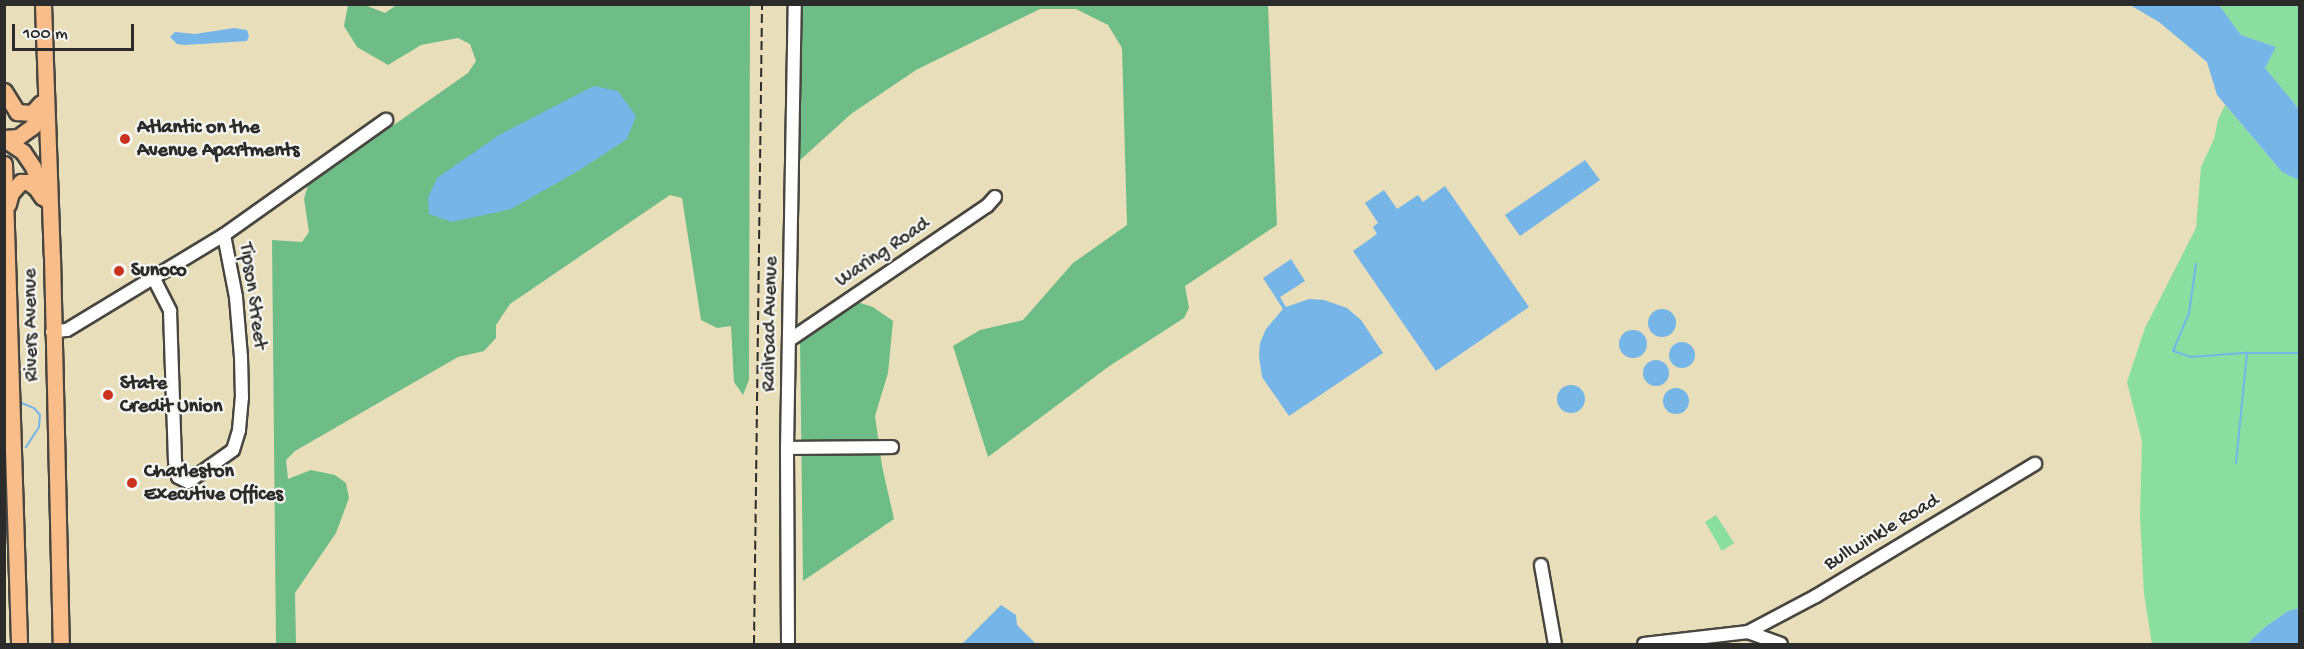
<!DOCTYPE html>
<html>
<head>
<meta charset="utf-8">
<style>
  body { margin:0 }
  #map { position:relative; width:2304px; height:649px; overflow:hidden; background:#e9deba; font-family:"Gochi Hand",sans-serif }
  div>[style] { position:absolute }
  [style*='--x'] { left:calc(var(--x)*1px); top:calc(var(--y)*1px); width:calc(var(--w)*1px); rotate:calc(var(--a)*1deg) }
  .green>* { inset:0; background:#89dea0 }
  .forest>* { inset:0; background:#6ebd86 }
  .water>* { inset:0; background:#75b5e8 }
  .round { border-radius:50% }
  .stream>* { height:2px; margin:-1px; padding:0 1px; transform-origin:1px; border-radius:1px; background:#75b5e8 }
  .roads { filter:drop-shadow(2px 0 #484640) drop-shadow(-2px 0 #484640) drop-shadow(0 2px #484640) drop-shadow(0 -2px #484640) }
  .minor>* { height:12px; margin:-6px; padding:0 6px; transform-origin:6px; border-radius:6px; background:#fff }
  .major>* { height:15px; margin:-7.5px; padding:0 7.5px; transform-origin:7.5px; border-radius:7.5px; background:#f8bd89 }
  .rail>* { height:2px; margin-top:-1px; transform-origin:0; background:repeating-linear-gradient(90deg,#2b2b2b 0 9px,transparent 0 13.5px) }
  .dots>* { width:16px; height:16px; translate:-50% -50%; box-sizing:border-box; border:3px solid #f6f6f2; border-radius:50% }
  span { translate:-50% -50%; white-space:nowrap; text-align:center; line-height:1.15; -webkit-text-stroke:4.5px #f6f6f2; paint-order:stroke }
  .poi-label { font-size:20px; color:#2b2b2b; font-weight:700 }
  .left { translate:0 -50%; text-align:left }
  .street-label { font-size:20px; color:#2b2b2b }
  .frame { position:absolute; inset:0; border:6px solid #2b2b2b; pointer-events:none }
  .scale { position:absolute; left:12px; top:24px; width:122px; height:27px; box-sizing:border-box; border:3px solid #2b2b2b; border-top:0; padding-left:8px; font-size:18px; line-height:21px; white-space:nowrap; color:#2b2b2b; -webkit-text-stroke:4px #f6f6f2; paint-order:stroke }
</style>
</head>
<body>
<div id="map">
  <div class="green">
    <i style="clip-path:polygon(2219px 5px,2299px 5px,2299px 109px,2265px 68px,2276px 47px,2241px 35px)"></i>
    <i style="clip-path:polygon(2225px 105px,2282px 172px,2300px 180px,2299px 608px,2288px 611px,2265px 627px,2247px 644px,2152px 644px,2144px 594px,2140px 517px,2142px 441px,2127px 382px,2145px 328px,2196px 228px,2201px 167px,2214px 139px,2218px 120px)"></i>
    <i style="clip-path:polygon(1716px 515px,1734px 543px,1722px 551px,1705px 522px)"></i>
  </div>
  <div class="forest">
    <i style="clip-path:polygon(398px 4px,750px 5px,749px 380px,743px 395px,734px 382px,731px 326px,717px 328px,701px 320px,682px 198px,670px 195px,510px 304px,496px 325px,496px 338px,484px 351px,458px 357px,295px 451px,286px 460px,288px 479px,311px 470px,335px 475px,346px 483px,349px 498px,336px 533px,295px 593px,296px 644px,276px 644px,272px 240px,302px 242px,309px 232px,304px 199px,308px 185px,468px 73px,476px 61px,470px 44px,458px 38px,421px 45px,388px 65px,357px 47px,344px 26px,348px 5px,365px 5px,385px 13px)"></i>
    <i style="clip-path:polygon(801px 5px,1268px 5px,1277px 225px,1185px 286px,1189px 308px,1184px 318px,1108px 367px,988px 457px,953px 346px,980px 330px,1023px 320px,1073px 263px,1127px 225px,1122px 48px,1108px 25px,1076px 9px,1040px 9px,916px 70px,851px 114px,799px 161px)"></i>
    <i style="clip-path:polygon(854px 301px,873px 307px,893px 321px,888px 373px,875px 416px,882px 466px,894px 519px,803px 581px,800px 341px,803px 336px)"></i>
  </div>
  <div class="water">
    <i style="clip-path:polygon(2130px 5px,2219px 5px,2241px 35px,2276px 47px,2265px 68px,2299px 109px,2299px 180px,2282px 172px,2217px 95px,2207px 62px,2159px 22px)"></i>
    <i style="clip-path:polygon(234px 28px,247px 30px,249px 36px,247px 41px,185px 45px,177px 44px,170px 37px,175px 32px,195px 34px)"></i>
    <i style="clip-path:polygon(594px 86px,618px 91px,636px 116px,627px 139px,578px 171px,511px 209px,452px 222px,429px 214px,428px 198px,437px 178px,499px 135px)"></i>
    <i style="clip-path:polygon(1585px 160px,1600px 180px,1520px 236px,1505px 215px)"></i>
    <i style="clip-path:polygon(1445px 186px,1529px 307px,1436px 371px,1353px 251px,1377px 234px,1373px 227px,1378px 223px,1365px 203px,1384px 190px,1397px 209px,1418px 195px,1423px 202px)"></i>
    <i style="clip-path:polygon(1291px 259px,1305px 281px,1280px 297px,1286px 307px,1309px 299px,1324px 300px,1347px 308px,1361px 320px,1383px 353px,1289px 416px,1262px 377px,1259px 356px,1260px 343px,1266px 329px,1283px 309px,1263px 278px)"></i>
    <i class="round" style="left:1648px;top:309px;width:28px;height:28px"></i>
    <i class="round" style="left:1619px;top:330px;width:28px;height:28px"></i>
    <i class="round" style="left:1669px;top:342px;width:26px;height:26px"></i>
    <i class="round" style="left:1643px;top:360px;width:26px;height:26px"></i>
    <i class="round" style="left:1557px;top:385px;width:28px;height:28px"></i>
    <i class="round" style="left:1663px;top:388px;width:26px;height:26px"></i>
    <i style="clip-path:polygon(1001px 605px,1016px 615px,1017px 625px,1036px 644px,962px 644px)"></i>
    <i style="clip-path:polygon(2299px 608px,2299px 644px,2247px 644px,2265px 627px,2288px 611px)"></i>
  </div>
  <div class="stream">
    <i style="--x:2196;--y:264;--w:49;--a:98.1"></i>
    <i style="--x:2189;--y:313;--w:41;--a:112.8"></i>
    <i style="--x:2173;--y:351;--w:19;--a:18"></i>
    <i style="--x:2191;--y:357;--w:52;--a:-4.4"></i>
    <i style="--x:2243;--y:353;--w:57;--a:0"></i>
    <i style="--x:22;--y:403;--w:13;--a:23"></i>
    <i style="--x:34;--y:408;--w:9;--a:49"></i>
    <i style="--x:40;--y:415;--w:12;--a:95"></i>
    <i style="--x:39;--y:427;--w:24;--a:123"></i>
    <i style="--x:2236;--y:463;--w:111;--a:-84.3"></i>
  </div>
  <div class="roads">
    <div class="minor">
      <i style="--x:153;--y:277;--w:38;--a:63"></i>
      <i style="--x:170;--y:311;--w:150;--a:88.1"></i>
      <i style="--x:175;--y:461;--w:16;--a:79"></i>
      <i style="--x:178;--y:477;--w:11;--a:27"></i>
      <i style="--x:188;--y:482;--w:55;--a:-35.4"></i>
      <i style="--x:233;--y:450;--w:21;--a:-73"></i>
      <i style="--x:239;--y:430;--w:32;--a:-85"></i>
      <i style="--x:242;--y:398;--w:41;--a:-91.4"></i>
      <i style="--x:241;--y:357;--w:60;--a:-94.8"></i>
      <i style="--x:236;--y:297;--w:63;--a:-101"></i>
      <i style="--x:52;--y:332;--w:15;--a:-8"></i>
      <i style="--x:67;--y:330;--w:184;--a:-31.2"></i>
      <i style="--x:224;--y:235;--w:199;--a:-35.4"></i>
      <i style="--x:791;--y:339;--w:237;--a:-34.2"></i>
      <i style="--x:987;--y:206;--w:12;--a:-48"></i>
      <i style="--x:787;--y:448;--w:105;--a:-0.5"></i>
      <i style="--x:1541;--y:565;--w:80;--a:80"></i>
      <i style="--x:1748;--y:632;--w:77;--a:-27.9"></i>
      <i style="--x:1816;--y:596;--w:256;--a:-31.1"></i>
      <i style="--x:788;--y:644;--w:196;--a:-90.3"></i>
      <i style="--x:787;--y:448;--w:444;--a:-89"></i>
      <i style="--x:1644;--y:644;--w:105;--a:-6.6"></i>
      <i style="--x:1748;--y:632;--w:35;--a:20"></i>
    </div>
    <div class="major">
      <i style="--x:43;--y:4;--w:252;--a:88"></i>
      <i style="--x:52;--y:256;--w:388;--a:88.7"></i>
      <i style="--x:4;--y:91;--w:25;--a:58"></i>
      <i style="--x:17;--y:112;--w:15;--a:4"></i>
      <i style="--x:32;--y:113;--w:13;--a:-48"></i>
      <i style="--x:4;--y:138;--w:14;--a:-4"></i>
      <i style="--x:18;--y:137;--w:19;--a:-36"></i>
      <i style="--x:33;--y:126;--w:29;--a:-65"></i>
      <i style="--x:4;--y:139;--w:23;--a:34"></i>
      <i style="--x:23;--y:152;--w:18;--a:56"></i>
      <i style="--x:33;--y:167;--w:35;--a:68"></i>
      <i style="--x:4;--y:164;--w:480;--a:88.2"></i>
      <i style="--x:8;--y:204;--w:11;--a:-75"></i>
      <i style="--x:11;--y:193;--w:15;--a:-48"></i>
      <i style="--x:21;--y:182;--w:7;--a:0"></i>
      <i style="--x:28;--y:182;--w:10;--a:37"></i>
      <i style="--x:36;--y:188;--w:11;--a:56"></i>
    </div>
  </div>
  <div class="rail">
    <i style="--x:754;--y:644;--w:640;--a:-89.28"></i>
  </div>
  <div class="dots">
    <i style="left:125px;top:139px;background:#c8321e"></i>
    <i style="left:119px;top:271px;background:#c8321e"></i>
    <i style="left:108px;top:395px;background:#c8321e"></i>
    <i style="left:132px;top:483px;background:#c8321e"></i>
  </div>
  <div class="poi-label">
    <span class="left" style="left:137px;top:140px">Atlantic on the<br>Avenue Apartments</span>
    <span class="left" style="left:131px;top:271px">Sunoco</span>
    <span class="left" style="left:120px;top:396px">State<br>Credit Union</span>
    <span class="left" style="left:144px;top:484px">Charleston<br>Executive Offices</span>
  </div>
  <div class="street-label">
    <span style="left:883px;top:253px;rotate:-34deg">Waring Road</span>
    <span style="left:252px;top:296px;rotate:82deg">Tipson Street</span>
    <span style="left:771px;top:324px;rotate:-89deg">Railroad Avenue</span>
    <span style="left:32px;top:325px;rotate:-91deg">Rivers Avenue</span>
    <span style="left:1882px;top:533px;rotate:-31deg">Bullwinkle Road</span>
  </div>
  <div class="frame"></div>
  <div class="scale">100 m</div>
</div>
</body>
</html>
